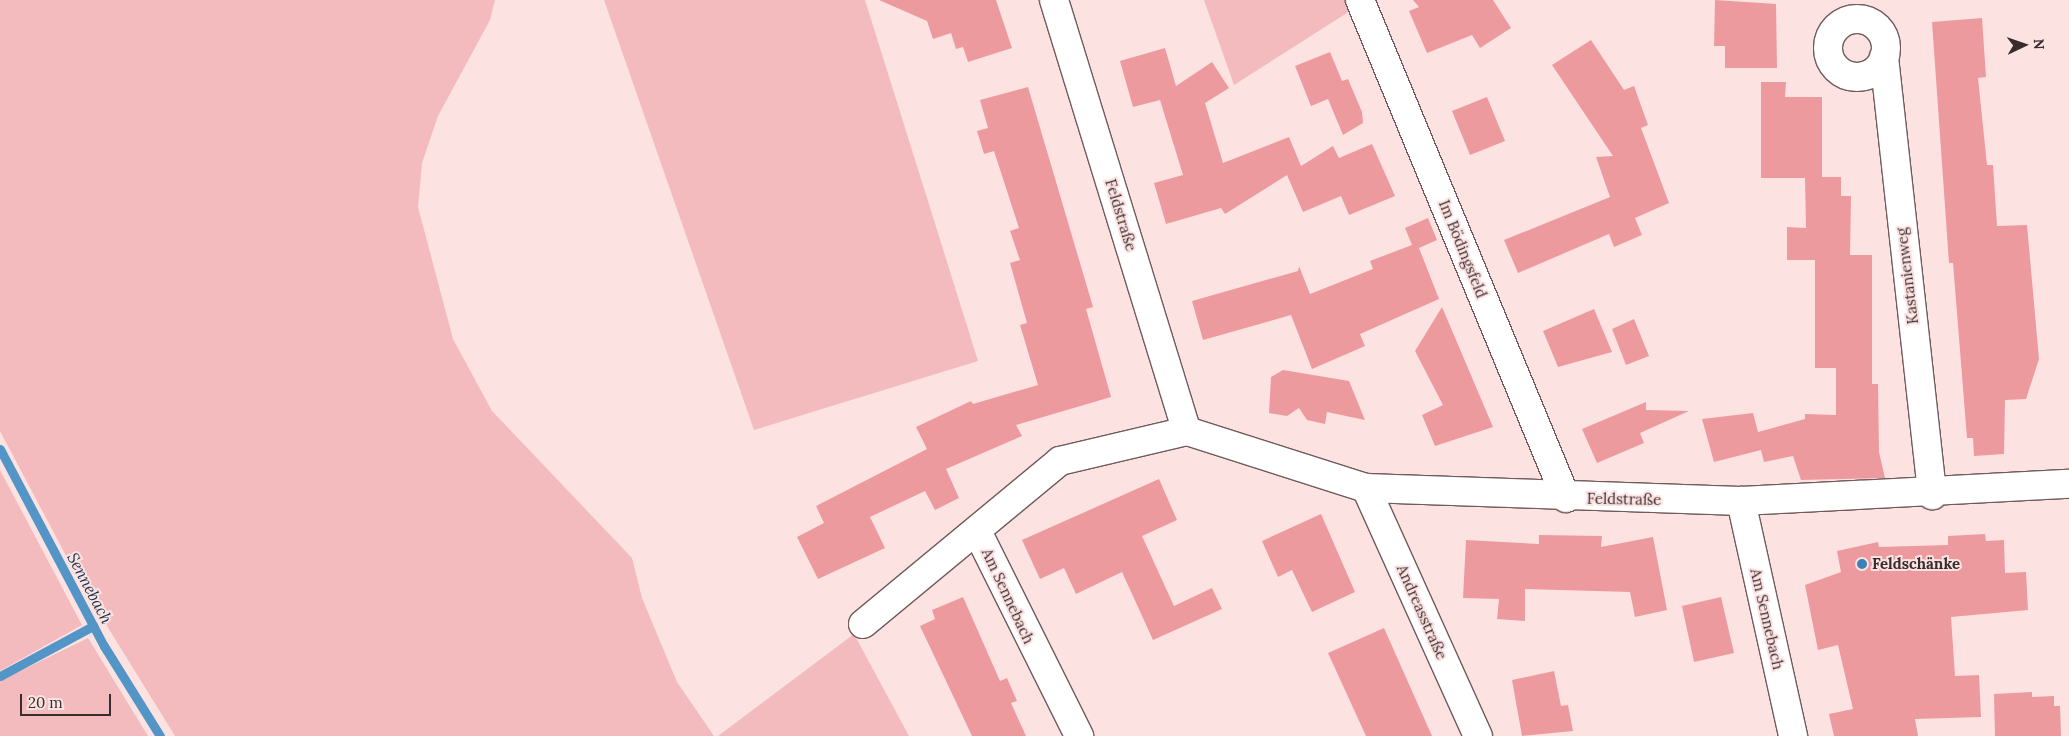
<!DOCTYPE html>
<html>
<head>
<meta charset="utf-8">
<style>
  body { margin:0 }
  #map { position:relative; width:2069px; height:736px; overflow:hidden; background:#fde2e2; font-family:Lora,serif }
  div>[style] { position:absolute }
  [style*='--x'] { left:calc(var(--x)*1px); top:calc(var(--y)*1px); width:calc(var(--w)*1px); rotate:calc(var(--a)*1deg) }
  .green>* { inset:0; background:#f3bbbd }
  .stream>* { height:9px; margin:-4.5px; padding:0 4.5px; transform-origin:4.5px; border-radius:4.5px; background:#5295c6 }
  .building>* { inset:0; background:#ed9a9e }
  .roads { filter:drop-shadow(1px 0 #705a5b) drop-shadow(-1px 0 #705a5b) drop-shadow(0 1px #705a5b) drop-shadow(0 -1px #705a5b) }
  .street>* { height:28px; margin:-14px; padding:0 14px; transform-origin:14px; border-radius:14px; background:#fff }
  .street>.ring { margin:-14px; padding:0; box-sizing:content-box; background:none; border:28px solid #fff; border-radius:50% }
  .dots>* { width:14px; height:14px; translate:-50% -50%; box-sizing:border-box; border:2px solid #fde2e2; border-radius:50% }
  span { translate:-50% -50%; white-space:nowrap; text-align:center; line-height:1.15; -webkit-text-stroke:4px #fde2e2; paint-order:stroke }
  .street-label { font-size:15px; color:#372d2d }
  .poi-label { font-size:15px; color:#372d2d; font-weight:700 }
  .left { translate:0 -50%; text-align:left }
  .water-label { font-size:16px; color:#17344a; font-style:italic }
  .north { position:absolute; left:1999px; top:20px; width:50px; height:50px; -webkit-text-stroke:4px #fde2e2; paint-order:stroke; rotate:87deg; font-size:14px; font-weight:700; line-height:20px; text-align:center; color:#372d2d }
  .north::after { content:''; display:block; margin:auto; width:18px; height:22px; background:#372d2d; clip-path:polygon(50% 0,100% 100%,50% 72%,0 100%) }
  .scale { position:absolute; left:20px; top:694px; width:91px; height:22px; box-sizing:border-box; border:2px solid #372d2d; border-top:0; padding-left:6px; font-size:15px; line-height:18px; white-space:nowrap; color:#372d2d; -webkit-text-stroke:4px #fde2e2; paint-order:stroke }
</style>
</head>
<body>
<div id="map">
  <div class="green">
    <i style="clip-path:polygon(0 0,495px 0,490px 20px,438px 116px,422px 163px,418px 207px,453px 339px,492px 411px,632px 558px,642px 598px,677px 682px,714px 736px,175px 736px,81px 584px,0 431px)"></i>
    <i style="clip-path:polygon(604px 0,865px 0,978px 361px,754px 430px)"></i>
    <i style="clip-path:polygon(1204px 0,1346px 0,1350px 11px,1234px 85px)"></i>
    <i style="clip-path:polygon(0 470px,82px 625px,0 671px)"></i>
    <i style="clip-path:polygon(854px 634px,909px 736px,718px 736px)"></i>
    <i style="clip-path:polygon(88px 638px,148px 736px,0 736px,0 681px)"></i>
  </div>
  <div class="stream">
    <i style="--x:0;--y:449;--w:223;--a:62.2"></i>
    <i style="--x:104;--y:646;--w:106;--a:58.1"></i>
    <i style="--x:0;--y:676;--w:106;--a:-28.3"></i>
  </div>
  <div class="building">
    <i style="clip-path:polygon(879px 0,996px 0,1012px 48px,968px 62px,963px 47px,956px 49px,951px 33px,933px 39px,927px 21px)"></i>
    <i style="clip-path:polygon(1413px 0,1493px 0,1511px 28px,1480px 48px,1472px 35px,1427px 53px,1409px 11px,1419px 7px)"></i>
    <i style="clip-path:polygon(1715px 0,1776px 4px,1777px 68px,1725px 68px,1725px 46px,1714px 46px)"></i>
    <i style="clip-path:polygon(1982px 18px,1986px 77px,1978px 78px,1987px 165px,1993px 165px,1997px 226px,2027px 225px,2039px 359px,2026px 399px,2005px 400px,2004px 454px,1974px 456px,1973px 438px,1967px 438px,1953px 263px,1949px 263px,1932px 22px)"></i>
    <i style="clip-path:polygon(1591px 40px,1624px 90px,1634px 86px,1648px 125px,1641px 128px,1669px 203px,1635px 218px,1642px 235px,1614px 247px,1609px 234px,1518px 273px,1504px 240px,1610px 197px,1596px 157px,1613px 156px,1552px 65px)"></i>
    <i style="clip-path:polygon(1165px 48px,1176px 86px,1212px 62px,1229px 88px,1205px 103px,1223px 163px,1289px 137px,1301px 166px,1333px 146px,1339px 158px,1372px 144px,1395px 196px,1349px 215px,1341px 196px,1303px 212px,1287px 175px,1225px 214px,1221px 208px,1166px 224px,1154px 183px,1183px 175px,1160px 100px,1133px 107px,1120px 61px)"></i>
    <i style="clip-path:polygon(1330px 52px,1342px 81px,1348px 79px,1362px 112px,1363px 123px,1343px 135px,1328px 99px,1311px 106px,1295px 66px)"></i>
    <i style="clip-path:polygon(1761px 82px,1786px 82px,1785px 97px,1822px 97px,1822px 177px,1841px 177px,1841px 196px,1851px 196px,1850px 255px,1872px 255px,1872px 384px,1878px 384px,1879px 452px,1885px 478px,1801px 480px,1793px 456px,1764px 462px,1761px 450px,1714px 462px,1702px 419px,1753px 413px,1758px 432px,1805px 419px,1805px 414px,1836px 415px,1836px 368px,1815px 368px,1815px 260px,1787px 260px,1787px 227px,1806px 228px,1805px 178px,1761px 178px)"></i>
    <i style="clip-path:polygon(1028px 87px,1093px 307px,1086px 309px,1111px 397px,1016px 425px,1022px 436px,946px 469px,959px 498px,935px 510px,925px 491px,870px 517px,885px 548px,818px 579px,797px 537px,824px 523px,816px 506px,927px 449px,916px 427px,971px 401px,973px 404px,1038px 385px,1020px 325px,1027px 323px,1010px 263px,1020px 260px,1010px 231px,1019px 228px,994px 151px,984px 154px,977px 131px,988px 128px,980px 100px)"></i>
    <i style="clip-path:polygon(1487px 97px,1505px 141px,1470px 155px,1452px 111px)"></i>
    <i style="clip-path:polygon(1428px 218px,1437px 240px,1419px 248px,1439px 299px,1360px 334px,1365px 346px,1312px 369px,1291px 315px,1203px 340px,1192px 301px,1298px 271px,1299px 266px,1310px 294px,1373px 269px,1370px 261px,1412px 245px,1405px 228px)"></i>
    <i style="clip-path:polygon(1442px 307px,1493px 427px,1435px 446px,1422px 415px,1443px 405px,1415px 351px)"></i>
    <i style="clip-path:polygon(1594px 309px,1612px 352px,1558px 367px,1543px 331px)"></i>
    <i style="clip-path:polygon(1634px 319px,1649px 356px,1626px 365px,1612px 329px)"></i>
    <i style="clip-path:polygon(1283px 370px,1349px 381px,1365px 420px,1327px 412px,1325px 424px,1307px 420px,1299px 408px,1287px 416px,1269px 413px,1271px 377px)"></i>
    <i style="clip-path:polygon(1646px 402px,1646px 410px,1689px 411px,1640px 433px,1644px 443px,1597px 463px,1582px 429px)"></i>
    <i style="clip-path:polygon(1159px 479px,1177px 520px,1142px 536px,1174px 606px,1212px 588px,1222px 609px,1153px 640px,1122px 572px,1076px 594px,1064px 568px,1040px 579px,1022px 540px)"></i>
    <i style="clip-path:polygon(1321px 514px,1355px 592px,1312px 612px,1292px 570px,1278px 577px,1262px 541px)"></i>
    <i style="clip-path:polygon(1985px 534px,1986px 541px,2004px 540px,2005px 573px,2026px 572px,2028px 610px,1951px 617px,1955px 676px,1979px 675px,1981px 717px,1915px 719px,1918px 736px,1834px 736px,1829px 714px,1853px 709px,1838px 645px,1818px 650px,1805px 585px,1841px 572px,1837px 551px,1878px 542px,1879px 547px,1948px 545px,1948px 536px)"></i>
    <i style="clip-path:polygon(1539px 535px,1602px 536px,1601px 547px,1653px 537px,1667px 610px,1635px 617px,1630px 592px,1525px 589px,1525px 621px,1497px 619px,1499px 599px,1463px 598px,1466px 540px,1539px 544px)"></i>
    <i style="clip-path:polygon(963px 597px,1000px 681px,1007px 678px,1017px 701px,1011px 703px,1026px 736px,972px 736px,920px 626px,935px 619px,932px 610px)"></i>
    <i style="clip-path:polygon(1721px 597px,1734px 653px,1694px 662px,1682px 606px)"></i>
    <i style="clip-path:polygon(1384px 628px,1432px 736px,1366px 736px,1328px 653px)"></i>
    <i style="clip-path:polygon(1554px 671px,1561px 706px,1568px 705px,1573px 731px,1522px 736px,1512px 680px)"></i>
    <i style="clip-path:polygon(2032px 692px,2032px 697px,2054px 696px,2054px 706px,2060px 706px,2061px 736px,1995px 736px,1994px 694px)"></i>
  </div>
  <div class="roads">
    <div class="street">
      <i style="--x:1054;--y:0;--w:451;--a:72.9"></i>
      <i style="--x:1187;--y:431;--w:188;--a:17.7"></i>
      <i style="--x:1366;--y:488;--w:375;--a:2"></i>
      <i style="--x:1741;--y:501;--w:328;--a:-3"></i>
      <i style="--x:1360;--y:0;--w:539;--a:67.53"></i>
      <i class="ring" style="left:1828px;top:19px;width:30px;height:30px"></i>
      <i style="--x:1884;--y:57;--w:441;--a:83.7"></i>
      <i style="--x:1366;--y:488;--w:272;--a:65.7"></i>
      <i style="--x:1741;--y:501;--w:241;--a:77.5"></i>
      <i style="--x:978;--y:533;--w:227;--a:63.5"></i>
      <i style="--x:863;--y:624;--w:256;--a:-39.6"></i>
      <i style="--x:1060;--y:461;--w:130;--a:-13.3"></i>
    </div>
  </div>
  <div class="dots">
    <i style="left:1862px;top:564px;background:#3983b7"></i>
  </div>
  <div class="street-label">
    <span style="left:1121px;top:215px;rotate:73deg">Feldstraße</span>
    <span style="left:1463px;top:249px;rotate:68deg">Im Bödingsfeld</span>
    <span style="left:1907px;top:276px;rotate:-97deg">Kastanienweg</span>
    <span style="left:1624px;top:499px;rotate:1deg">Feldstraße</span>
    <span style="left:1008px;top:596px;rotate:65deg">Am Sennebach</span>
    <span style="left:1422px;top:612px;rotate:66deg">Andreasstraße</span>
    <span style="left:1767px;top:619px;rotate:77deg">Am Sennebach</span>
  </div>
  <div class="poi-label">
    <span class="left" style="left:1872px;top:564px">Feldschänke</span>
  </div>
  <div class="water-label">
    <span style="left:90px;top:588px;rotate:62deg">Sennebach</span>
  </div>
  <div class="north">N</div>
  <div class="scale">20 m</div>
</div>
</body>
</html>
